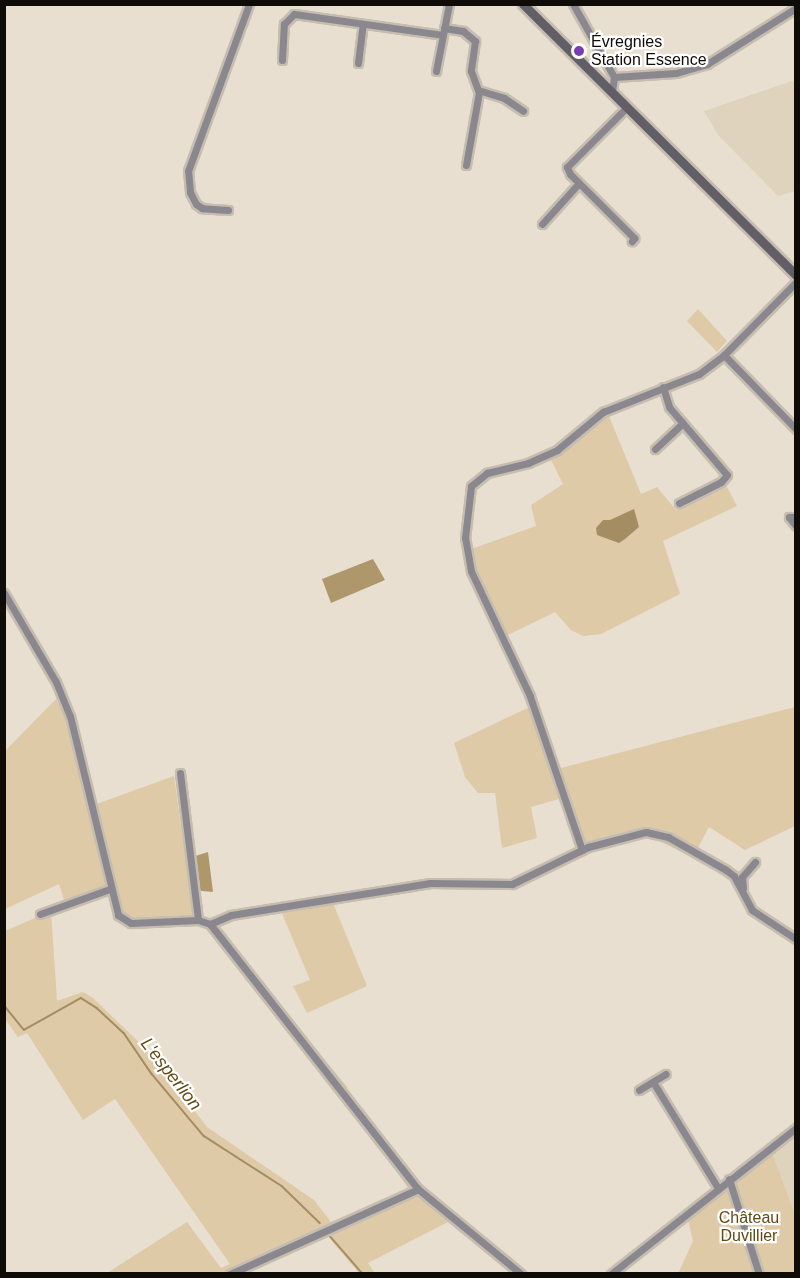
<!DOCTYPE html>
<html>
<head>
<meta charset="utf-8">
<style>
  body { margin:0 }
  #map { position:relative; width:800px; height:1278px; overflow:hidden; background:#e8dfd0; font-family:Helvetica,sans-serif }
  div>[style] { position:absolute }
  [style*='--x'] { left:calc(var(--x)*1px); top:calc(var(--y)*1px); width:calc(var(--w)*1px); rotate:calc(var(--a)*1deg) }
  .built>* { inset:0; background:#e0d3bd }
  .green>* { inset:0; background:#decaa7 }
  .forest>* { inset:0; background:#af976c }
  .water>* { inset:0; background:#a58d63 }
  .stream>* { height:1.5px; margin:-0.75px; padding:0 0.75px; transform-origin:0.75px; border-radius:0.75px; background:#a58d63 }
  .roads { filter:drop-shadow(2px 0 #c5bdb0) drop-shadow(-2px 0 #c5bdb0) drop-shadow(0 2px #c5bdb0) drop-shadow(0 -2px #c5bdb0) }
  .minor>* { height:7px; margin:-3.5px; padding:0 3.5px; transform-origin:3.5px; border-radius:3.5px; background:#8a888e }
  .secondary>* { height:9px; margin:-4.5px; padding:0 4.5px; transform-origin:4.5px; border-radius:4.5px; background:#625e67 }
  .dots>* { width:16px; height:16px; translate:-50% -50%; box-sizing:border-box; border:3px solid #fff; border-radius:50% }
  span { translate:-50% -50%; white-space:nowrap; text-align:center; line-height:1.15; -webkit-text-stroke:4.5px #fff; paint-order:stroke }
  .poi-label { font-size:16px; color:#0f0c07 }
  .left { translate:0 -50%; text-align:left }
  .park-label { font-size:16px; color:#624813 }
  .water-label { font-size:18px; color:#664c18; font-style:italic }
  .frame { position:absolute; inset:0; border:6px solid #0f0c07; pointer-events:none }
</style>
</head>
<body>
<div id="map">
  <div class="built">
    <i style="clip-path:polygon(795px 80px,795px 191px,778px 196px,718px 135px,704px 111px)"></i>
    <i style="clip-path:polygon(795px 1134px,795px 1214px,772px 1152px)"></i>
  </div>
  <div class="green">
    <i style="clip-path:polygon(698px 309px,727px 341px,717px 352px,687px 321px)"></i>
    <i style="clip-path:polygon(606px 409px,641px 494px,657px 487px,676px 510px,727px 487px,737px 506px,663px 541px,680px 594px,601px 634px,583px 636px,571px 630px,555px 612px,500px 639px,472px 581px,463px 552px,536px 526px,531px 505px,563px 484px,547px 452px)"></i>
    <i style="clip-path:polygon(56px 699px,71px 729px,91px 806px,174px 776px,194px 917px,141px 921px,128px 918px,118px 902px,114px 884px,64px 900px,59px 884px,5px 909px,5px 751px)"></i>
    <i style="clip-path:polygon(536px 704px,557px 769px,795px 707px,795px 826px,745px 850px,709px 827px,693px 857px,648px 836px,609px 845px,607px 840px,585px 844px,566px 797px,531px 807px,537px 838px,502px 848px,495px 793px,478px 793px,465px 777px,454px 743px)"></i>
    <i style="clip-path:polygon(333px 903px,367px 986px,307px 1013px,293px 986px,310px 980px,281px 911px)"></i>
    <i style="clip-path:polygon(51px 911px,57px 1001px,83px 992px,93px 998px,150px 1053px,207px 1127px,314px 1200px,331px 1222px,408px 1188px,379px 1146px,386px 1142px,428px 1192px,513px 1259px,505px 1268px,448px 1222px,368px 1263px,375px 1273px,359px 1273px,326px 1234px,242px 1273px,107px 1273px,187px 1222px,221px 1268px,230px 1264px,115px 1099px,83px 1120px,27px 1033px,18px 1037px,5px 1019px,5px 931px)"></i>
    <i style="clip-path:polygon(292px 1020px,348px 1088px,337px 1093px,282px 1025px)"></i>
    <i style="clip-path:polygon(772px 1152px,795px 1214px,795px 1273px,678px 1274px,693px 1241px,687px 1216px)"></i>
  </div>
  <div class="forest">
    <i style="clip-path:polygon(373px 559px,385px 580px,331px 603px,322px 579px)"></i>
    <i style="clip-path:polygon(208px 852px,213px 892px,191px 890px,186px 859px)"></i>
  </div>
  <div class="water">
    <i style="clip-path:polygon(634px 509px,639px 527px,625px 539px,619px 543px,597px 535px,596px 528px,603px 520px,610px 520px)"></i>
  </div>
  <div class="stream">
    <i style="--x:4;--y:1005;--w:32;--a:51"></i>
    <i style="--x:24;--y:1030;--w:65;--a:-29.3"></i>
    <i style="--x:81;--y:998;--w:19;--a:32"></i>
    <i style="--x:97;--y:1008;--w:37;--a:43"></i>
    <i style="--x:124;--y:1033;--w:50;--a:55.7"></i>
    <i style="--x:152;--y:1074;--w:81;--a:50"></i>
    <i style="--x:204;--y:1136;--w:93;--a:32.7"></i>
    <i style="--x:282;--y:1186;--w:53;--a:44.2"></i>
    <i style="--x:330;--y:1236;--w:50;--a:49"></i>
  </div>
  <div class="roads">
    <div class="minor">
      <i style="--x:573;--y:4;--w:84;--a:60.7"></i>
      <i style="--x:614;--y:77;--w:15;--a:98"></i>
      <i style="--x:444;--y:28;--w:19;--a:9"></i>
      <i style="--x:463;--y:31;--w:16;--a:40"></i>
      <i style="--x:475;--y:41;--w:30;--a:98"></i>
      <i style="--x:471;--y:71;--w:20;--a:70"></i>
      <i style="--x:478;--y:90;--w:27;--a:17"></i>
      <i style="--x:504;--y:98;--w:23;--a:34"></i>
      <i style="--x:282;--y:60;--w:36;--a:-87"></i>
      <i style="--x:284;--y:24;--w:14;--a:-45"></i>
      <i style="--x:294;--y:14;--w:150;--a:8"></i>
      <i style="--x:358;--y:63;--w:38;--a:-83"></i>
      <i style="--x:436;--y:71;--w:68;--a:-79"></i>
      <i style="--x:614;--y:77;--w:62;--a:-3.7"></i>
      <i style="--x:676;--y:73;--w:32;--a:-16"></i>
      <i style="--x:707;--y:64;--w:105;--a:-32.2"></i>
      <i style="--x:627;--y:107;--w:85;--a:135"></i>
      <i style="--x:567;--y:167;--w:8;--a:67"></i>
      <i style="--x:570;--y:174;--w:91;--a:45"></i>
      <i style="--x:634;--y:238;--w:4;--a:124"></i>
      <i style="--x:466;--y:165;--w:74;--a:-79.9"></i>
      <i style="--x:228;--y:210;--w:26;--a:-176"></i>
      <i style="--x:202;--y:208;--w:7;--a:-146"></i>
      <i style="--x:196;--y:204;--w:13;--a:-117"></i>
      <i style="--x:190;--y:192;--w:21;--a:-95"></i>
      <i style="--x:188;--y:171;--w:178;--a:-69.9"></i>
      <i style="--x:542;--y:224;--w:55;--a:-47.9"></i>
      <i style="--x:724;--y:355;--w:103;--a:45.8"></i>
      <i style="--x:663;--y:387;--w:21;--a:73"></i>
      <i style="--x:669;--y:407;--w:89;--a:49.5"></i>
      <i style="--x:727;--y:475;--w:9;--a:131"></i>
      <i style="--x:721;--y:482;--w:47;--a:153.4"></i>
      <i style="--x:655;--y:449;--w:38;--a:-43"></i>
      <i style="--x:793;--y:522;--w:5;--a:-79"></i>
      <i style="--x:794;--y:517;--w:5;--a:180"></i>
      <i style="--x:789;--y:517;--w:11;--a:52"></i>
      <i style="--x:4;--y:593;--w:103;--a:59.7"></i>
      <i style="--x:56;--y:682;--w:37;--a:68"></i>
      <i style="--x:70;--y:716;--w:205;--a:76.4"></i>
      <i style="--x:118;--y:915;--w:15;--a:32"></i>
      <i style="--x:131;--y:923;--w:67;--a:-2.6"></i>
      <i style="--x:198;--y:920;--w:13;--a:18"></i>
      <i style="--x:210;--y:924;--w:337;--a:51.9"></i>
      <i style="--x:418;--y:1189;--w:134;--a:39.5"></i>
      <i style="--x:180;--y:773;--w:148;--a:83"></i>
      <i style="--x:582;--y:850;--w:163;--a:-108.7"></i>
      <i style="--x:530;--y:696;--w:138;--a:-115.3"></i>
      <i style="--x:471;--y:571;--w:34;--a:-100"></i>
      <i style="--x:465;--y:538;--w:52;--a:-83.4"></i>
      <i style="--x:471;--y:486;--w:21;--a:-39"></i>
      <i style="--x:487;--y:473;--w:42;--a:-13.7"></i>
      <i style="--x:528;--y:463;--w:32;--a:-24"></i>
      <i style="--x:557;--y:450;--w:60;--a:-39.6"></i>
      <i style="--x:603;--y:412;--w:103;--a:-21.6"></i>
      <i style="--x:699;--y:374;--w:31;--a:-37"></i>
      <i style="--x:724;--y:355;--w:103;--a:-45.4"></i>
      <i style="--x:743;--y:888;--w:11;--a:-95"></i>
      <i style="--x:742;--y:877;--w:20;--a:-49"></i>
      <i style="--x:40;--y:914;--w:74;--a:-19.7"></i>
      <i style="--x:210;--y:924;--w:23;--a:-23"></i>
      <i style="--x:231;--y:915;--w:202;--a:-9.1"></i>
      <i style="--x:430;--y:883;--w:82;--a:0.7"></i>
      <i style="--x:512;--y:884;--w:85;--a:-26"></i>
      <i style="--x:588;--y:847;--w:60;--a:-14.5"></i>
      <i style="--x:646;--y:832;--w:23;--a:13"></i>
      <i style="--x:668;--y:837;--w:67;--a:29.6"></i>
      <i style="--x:726;--y:870;--w:10;--a:37"></i>
      <i style="--x:734;--y:876;--w:38;--a:62"></i>
      <i style="--x:752;--y:910;--w:53;--a:33.4"></i>
      <i style="--x:653;--y:1082;--w:124;--a:58.5"></i>
      <i style="--x:639;--y:1090;--w:31;--a:-31"></i>
      <i style="--x:729;--y:1179;--w:100;--a:72.5"></i>
      <i style="--x:230;--y:1274;--w:206;--a:-24.3"></i>
      <i style="--x:611;--y:1274;--w:236;--a:-38.3"></i>
    </div>
    <div class="secondary">
      <i style="--x:523;--y:4;--w:385;--a:44.8"></i>
    </div>
  </div>
  <div class="dots">
    <i style="left:579px;top:51px;background:#793cb2"></i>
  </div>
  <div class="poi-label">
    <span class="left" style="left:591px;top:51px">Évregnies<br>Station Essence</span>
  </div>
  <div class="park-label">
    <span style="left:749px;top:1227px">Château<br>Duvillier</span>
  </div>
  <div class="water-label">
    <span style="left:171px;top:1074px;rotate:52deg">L'esperlion</span>
  </div>
  <div class="frame"></div>
</div>
</body>
</html>
